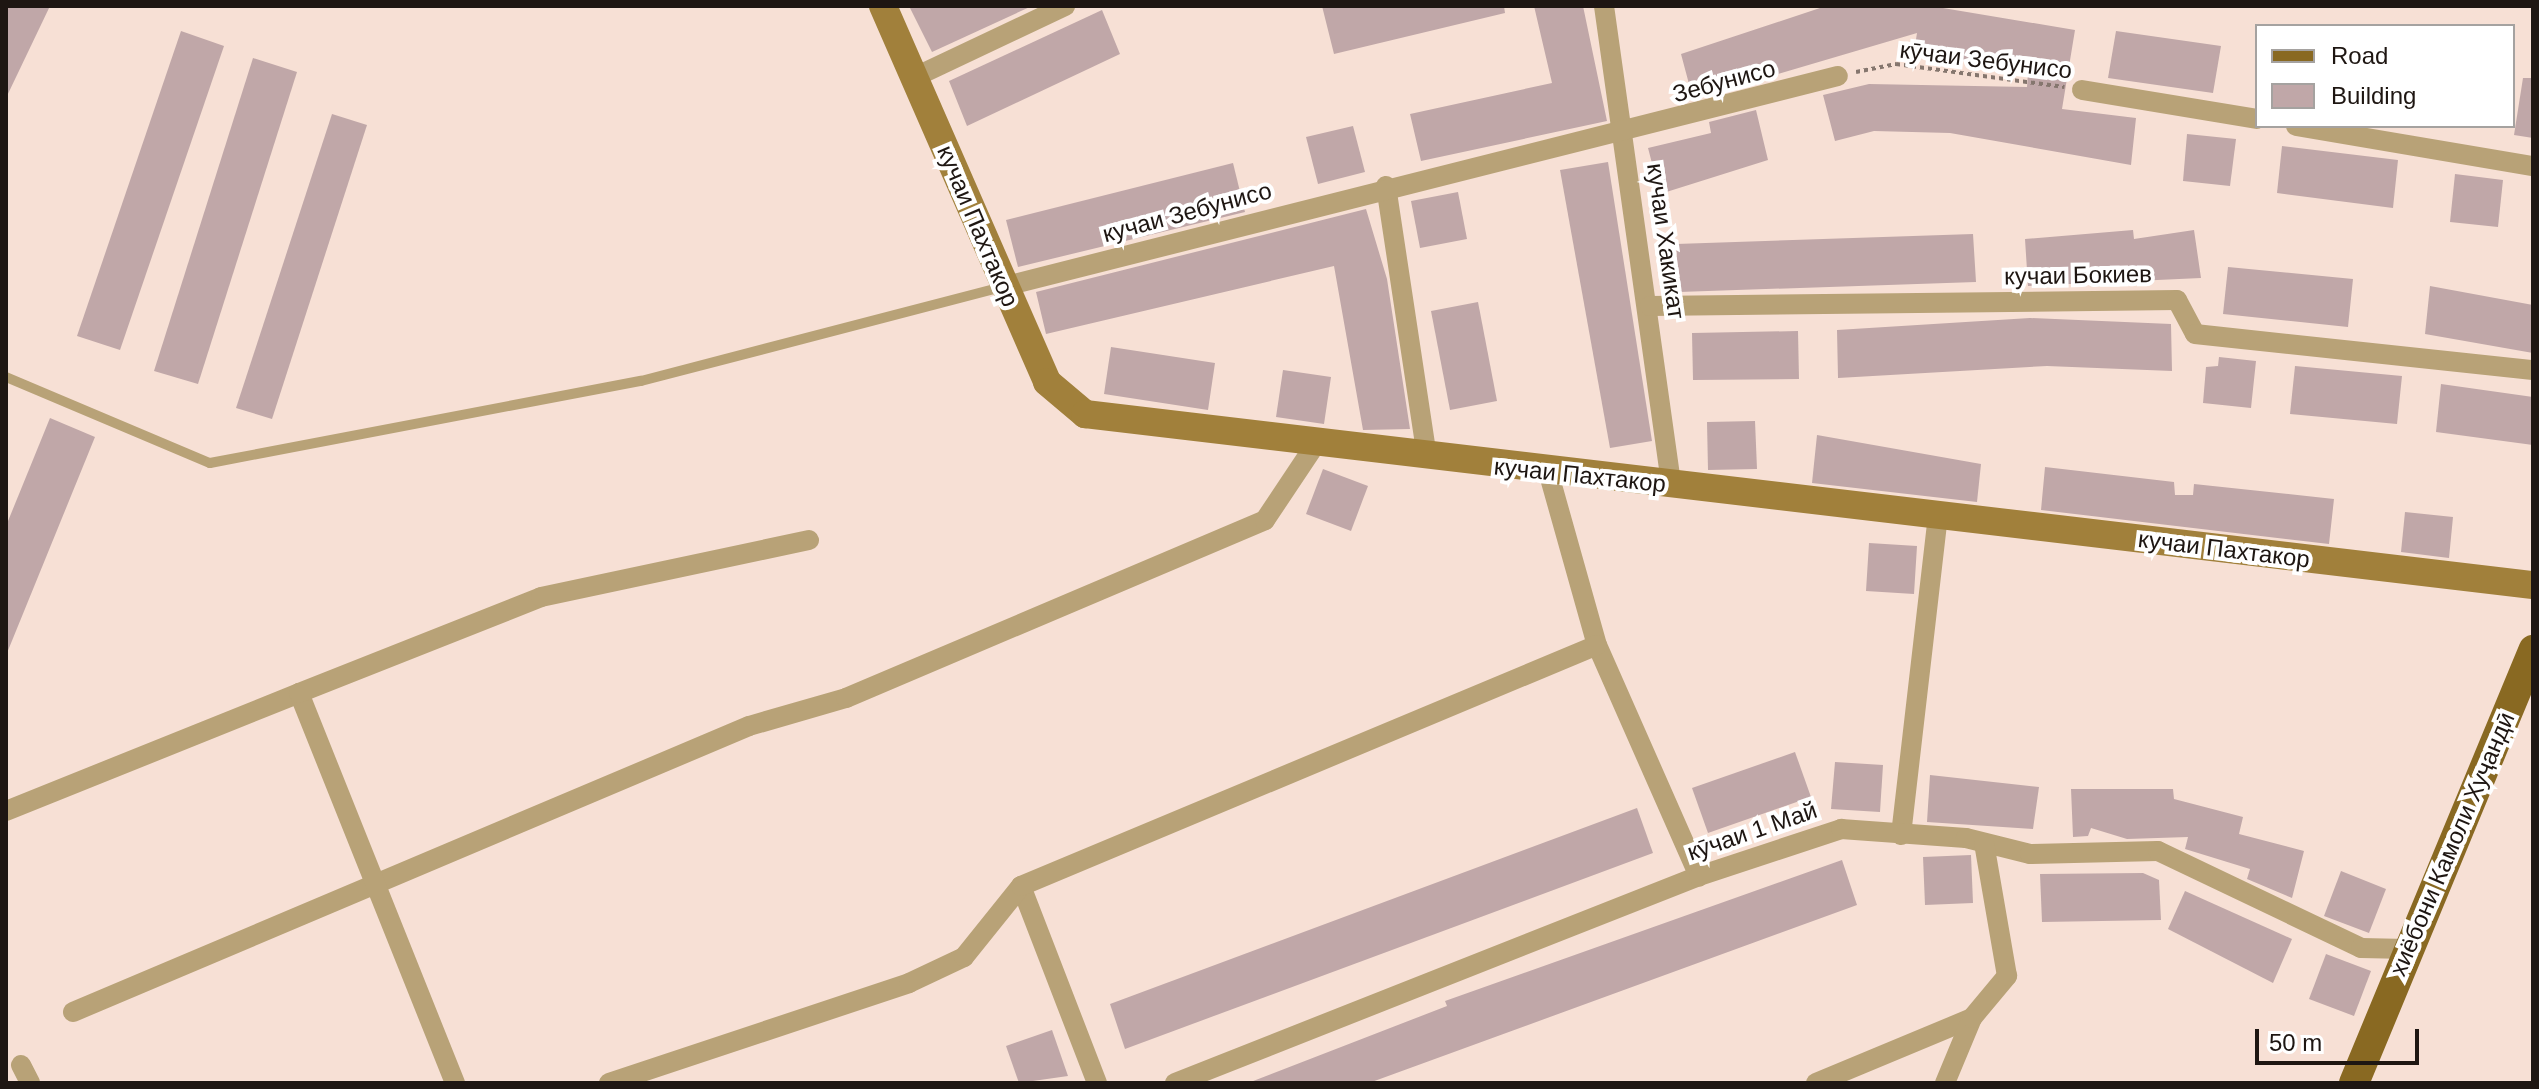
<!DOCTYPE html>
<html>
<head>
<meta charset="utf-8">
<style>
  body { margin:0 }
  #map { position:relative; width:2539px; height:1089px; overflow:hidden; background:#f7e0d5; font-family:Helvetica,sans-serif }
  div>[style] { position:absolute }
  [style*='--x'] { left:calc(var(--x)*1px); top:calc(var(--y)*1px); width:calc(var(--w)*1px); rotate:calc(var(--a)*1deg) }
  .building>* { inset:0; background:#c0a7a8 }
  .path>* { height:4px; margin-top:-2px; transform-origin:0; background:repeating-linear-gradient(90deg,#85766e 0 4px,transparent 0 8px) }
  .service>* { height:10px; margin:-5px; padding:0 5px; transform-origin:5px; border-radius:5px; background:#b8a277 }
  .minor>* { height:20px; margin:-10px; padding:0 10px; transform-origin:10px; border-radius:10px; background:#b8a277 }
  .secondary>* { height:28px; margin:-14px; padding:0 14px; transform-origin:14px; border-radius:14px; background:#a1803b }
  .primary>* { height:30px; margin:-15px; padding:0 15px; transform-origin:15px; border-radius:15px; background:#896922 }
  span { translate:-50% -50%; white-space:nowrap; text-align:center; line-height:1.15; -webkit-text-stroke:8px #fff; paint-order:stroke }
  .street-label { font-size:24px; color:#1e1612 }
  .frame { position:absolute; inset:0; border:8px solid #1e1612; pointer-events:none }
  .legend { position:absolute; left:2255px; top:24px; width:260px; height:104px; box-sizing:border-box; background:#fff; border:2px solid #a5a2a0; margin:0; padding:10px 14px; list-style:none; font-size:24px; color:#1e1612 }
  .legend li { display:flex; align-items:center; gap:16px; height:40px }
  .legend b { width:40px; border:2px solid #a5a2a0 }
  .scale { position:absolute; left:2255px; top:1029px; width:164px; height:36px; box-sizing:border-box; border:4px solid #1e1612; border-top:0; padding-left:10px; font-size:24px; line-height:28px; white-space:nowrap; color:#1e1612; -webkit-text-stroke:6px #fff; paint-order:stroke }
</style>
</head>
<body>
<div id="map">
  <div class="building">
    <i style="clip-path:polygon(6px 6px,50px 6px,6px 98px)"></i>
    <i style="clip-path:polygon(909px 6px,1032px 6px,932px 52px)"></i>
    <i style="clip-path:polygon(1322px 6px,1504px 6px,1505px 13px,1334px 54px)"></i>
    <i style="clip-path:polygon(1534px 6px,1583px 6px,1607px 121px,1421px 161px,1410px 114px,1552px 83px)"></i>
    <i style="clip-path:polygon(1826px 6px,1931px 6px,2075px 30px,2062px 109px,2136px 118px,2131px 165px,1950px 133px,1874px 131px,1835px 141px,1823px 95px,1869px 84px,2027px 87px,2028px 72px,1914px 52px,1917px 33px,1693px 99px,1681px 54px)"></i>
    <i style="clip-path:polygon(1102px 10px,1120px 54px,967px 126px,949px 81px)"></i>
    <i style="clip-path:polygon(181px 31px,224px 46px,120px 350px,77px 336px)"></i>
    <i style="clip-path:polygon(2116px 31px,2221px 46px,2213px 93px,2108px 78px)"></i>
    <i style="clip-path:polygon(253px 58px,297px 72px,198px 384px,154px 371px)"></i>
    <i style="clip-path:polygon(2523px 78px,2533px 78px,2533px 138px,2514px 135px)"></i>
    <i style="clip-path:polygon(1756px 110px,1768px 160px,1660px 194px,1648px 148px,1711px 133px,1709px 122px)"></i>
    <i style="clip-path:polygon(332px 114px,367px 125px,272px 419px,236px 408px)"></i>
    <i style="clip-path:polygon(1353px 126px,1365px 172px,1318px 184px,1306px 137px)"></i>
    <i style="clip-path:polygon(2187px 134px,2236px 139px,2230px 186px,2183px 181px)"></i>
    <i style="clip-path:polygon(2282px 146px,2398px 160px,2393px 208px,2277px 193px)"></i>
    <i style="clip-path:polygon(1608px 162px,1652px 441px,1610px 448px,1560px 170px)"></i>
    <i style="clip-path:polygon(1233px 163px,1245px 212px,1018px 267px,1006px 220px)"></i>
    <i style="clip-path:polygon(2455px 174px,2503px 180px,2498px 227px,2450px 222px)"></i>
    <i style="clip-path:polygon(1458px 192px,1467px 239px,1420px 248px,1411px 201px)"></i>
    <i style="clip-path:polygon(1366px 209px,1387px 279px,1410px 429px,1363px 430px,1334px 266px,1046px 334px,1036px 292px)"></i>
    <i style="clip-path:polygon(2133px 230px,2134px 239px,2194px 230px,2201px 278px,2028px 286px,2025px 239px)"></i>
    <i style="clip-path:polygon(1973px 234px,1976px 282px,1679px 292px,1676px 244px)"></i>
    <i style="clip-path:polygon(2228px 267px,2353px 279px,2348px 327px,2223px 314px)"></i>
    <i style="clip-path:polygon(2430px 286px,2533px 305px,2533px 353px,2425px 334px)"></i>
    <i style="clip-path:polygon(1478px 302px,1497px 401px,1450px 410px,1431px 311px)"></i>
    <i style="clip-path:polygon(2030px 318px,2171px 324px,2172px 371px,2047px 366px,1838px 378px,1837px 330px)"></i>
    <i style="clip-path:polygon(1798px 331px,1799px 379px,1693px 380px,1692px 333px)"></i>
    <i style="clip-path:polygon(1111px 347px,1215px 363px,1208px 410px,1104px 394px)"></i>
    <i style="clip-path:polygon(2219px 357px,2256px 361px,2251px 408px,2203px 403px,2206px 367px,2218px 366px)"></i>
    <i style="clip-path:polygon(2295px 366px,2402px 376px,2397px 424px,2290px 414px)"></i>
    <i style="clip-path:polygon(1283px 370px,1331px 377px,1324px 424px,1276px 417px)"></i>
    <i style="clip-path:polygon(2441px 384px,2533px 397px,2533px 445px,2436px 432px)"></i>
    <i style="clip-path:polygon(50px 418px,95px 437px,7px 653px,6px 526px)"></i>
    <i style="clip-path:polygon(1755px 421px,1757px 469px,1708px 470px,1707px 422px)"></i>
    <i style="clip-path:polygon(1817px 435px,1981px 464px,1977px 502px,1812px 483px)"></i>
    <i style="clip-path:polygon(2045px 467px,2174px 482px,2175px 495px,2193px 495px,2194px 484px,2334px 499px,2329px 544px,2041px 510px)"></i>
    <i style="clip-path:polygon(1323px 469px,1368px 486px,1351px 531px,1306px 514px)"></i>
    <i style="clip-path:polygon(2405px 512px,2453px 517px,2449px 558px,2401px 552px)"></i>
    <i style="clip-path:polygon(1869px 543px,1917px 546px,1914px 594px,1866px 591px)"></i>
    <i style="clip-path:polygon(1795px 752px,1811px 797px,1708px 833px,1692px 788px)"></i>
    <i style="clip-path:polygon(1835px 762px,1883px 765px,1880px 812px,1831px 809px)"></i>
    <i style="clip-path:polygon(1930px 775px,2039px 787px,2033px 829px,1927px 822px)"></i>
    <i style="clip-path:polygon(2071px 789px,2173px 789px,2174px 799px,2243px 817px,2239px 834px,2304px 851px,2292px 898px,2247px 879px,2250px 869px,2185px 849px,2188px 837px,2127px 839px,2091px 828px,2088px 836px,2073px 837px)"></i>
    <i style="clip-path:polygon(1637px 808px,1653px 853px,1125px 1049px,1110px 1004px)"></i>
    <i style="clip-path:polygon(1971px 855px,1973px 903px,1925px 905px,1923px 857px)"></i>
    <i style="clip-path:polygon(1842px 860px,1857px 905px,1369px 1083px,1248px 1083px,1447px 1006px,1445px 1001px)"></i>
    <i style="clip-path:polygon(2341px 871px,2386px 889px,2369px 933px,2324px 916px)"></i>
    <i style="clip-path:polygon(2143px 873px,2159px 880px,2161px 920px,2042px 922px,2040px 874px)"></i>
    <i style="clip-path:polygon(2185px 891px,2292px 939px,2273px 983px,2168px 929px)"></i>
    <i style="clip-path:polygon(2326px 954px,2371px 971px,2354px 1016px,2309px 999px)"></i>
    <i style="clip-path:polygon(1052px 1030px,1068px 1076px,1019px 1083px,1006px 1046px)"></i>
  </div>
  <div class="path">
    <i style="--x:1856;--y:72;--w:41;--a:-11.3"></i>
    <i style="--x:1896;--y:64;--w:170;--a:7.8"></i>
  </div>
  <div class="service">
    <i style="--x:6;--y:377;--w:221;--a:22.9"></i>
    <i style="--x:210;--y:463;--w:439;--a:-10.8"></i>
    <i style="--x:641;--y:381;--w:373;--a:-14.6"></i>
  </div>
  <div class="minor">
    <i style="--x:1604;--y:6;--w:484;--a:82"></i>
    <i style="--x:915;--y:77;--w:166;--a:-25.3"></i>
    <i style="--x:2082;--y:90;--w:177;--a:9.4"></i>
    <i style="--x:2296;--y:126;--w:240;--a:9.6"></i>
    <i style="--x:1386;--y:186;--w:274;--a:81.4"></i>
    <i style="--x:1002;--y:287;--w:862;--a:-14.17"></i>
    <i style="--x:1650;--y:306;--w:527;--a:-0.65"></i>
    <i style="--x:2177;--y:300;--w:38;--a:62"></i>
    <i style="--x:2195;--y:334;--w:340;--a:6.1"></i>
    <i style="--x:1548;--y:471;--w:181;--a:74.3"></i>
    <i style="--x:1597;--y:645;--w:253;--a:66.2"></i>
    <i style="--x:6;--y:811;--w:316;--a:-21.9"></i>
    <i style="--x:1901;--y:835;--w:322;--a:-83.4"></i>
    <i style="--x:1021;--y:886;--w:211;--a:68.9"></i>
    <i style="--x:73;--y:1012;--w:734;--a:-22.93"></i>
    <i style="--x:749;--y:726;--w:101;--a:-16.1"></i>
    <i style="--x:846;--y:698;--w:455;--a:-23"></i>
    <i style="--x:1265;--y:520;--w:90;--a:-56.3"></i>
    <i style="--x:21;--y:1065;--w:20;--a:63"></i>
    <i style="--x:455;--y:1083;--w:420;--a:-111.8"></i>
    <i style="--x:299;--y:693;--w:260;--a:-21.6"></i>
    <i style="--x:541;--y:597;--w:274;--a:-12"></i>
    <i style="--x:609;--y:1083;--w:316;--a:-18.4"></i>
    <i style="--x:909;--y:983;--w:61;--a:-25.3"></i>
    <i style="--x:964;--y:957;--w:91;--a:-51.2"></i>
    <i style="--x:1021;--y:886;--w:624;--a:-22.7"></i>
    <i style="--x:1175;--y:1083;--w:563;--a:-21.56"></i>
    <i style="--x:1699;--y:876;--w:150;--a:-18.3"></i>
    <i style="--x:1841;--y:829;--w:125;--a:4.1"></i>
    <i style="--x:1966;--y:838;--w:66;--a:14"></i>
    <i style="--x:2030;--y:854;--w:128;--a:-1.3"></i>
    <i style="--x:2158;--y:851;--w:225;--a:25.5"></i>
    <i style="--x:2361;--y:948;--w:46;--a:1.2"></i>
    <i style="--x:1816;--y:1083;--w:169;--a:-22.6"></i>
    <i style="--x:1945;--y:1083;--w:70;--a:-67.4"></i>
    <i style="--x:1972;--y:1018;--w:55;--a:-50.2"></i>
    <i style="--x:2007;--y:976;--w:135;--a:-99.8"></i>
  </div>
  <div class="secondary">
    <i style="--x:883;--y:6;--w:410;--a:66.4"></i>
    <i style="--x:1047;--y:382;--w:50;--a:40.1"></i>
    <i style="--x:1085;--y:414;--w:1458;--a:6.74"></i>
  </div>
  <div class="primary">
    <i style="--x:2354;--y:1083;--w:469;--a:-67.5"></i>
  </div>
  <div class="street-label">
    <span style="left:1986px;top:60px;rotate:7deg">кӯчаи Зебунисо</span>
    <span style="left:1724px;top:81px;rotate:-15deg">Зебунисо</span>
    <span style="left:1187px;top:212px;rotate:-15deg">кучаи Зебунисо</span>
    <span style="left:978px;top:226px;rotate:67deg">кучаи Пахтакор</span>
    <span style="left:1666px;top:241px;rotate:82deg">кучаи Хакикат</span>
    <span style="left:2078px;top:275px;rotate:-1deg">кучаи Бокиев</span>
    <span style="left:1580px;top:475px;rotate:6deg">кучаи Пахтакор</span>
    <span style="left:2224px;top:549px;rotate:7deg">кучаи Пахтакор</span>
    <span style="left:1752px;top:831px;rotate:-19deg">кӯчаи 1 Май</span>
    <span style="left:2452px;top:844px;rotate:-67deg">хиёбони Камоли Хуҷандӣ</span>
  </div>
  <div class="frame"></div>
  <ul class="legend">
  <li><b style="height:10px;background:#896922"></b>Road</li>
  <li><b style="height:22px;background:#c0a7a8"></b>Building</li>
  </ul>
  <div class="scale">50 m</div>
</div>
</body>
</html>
